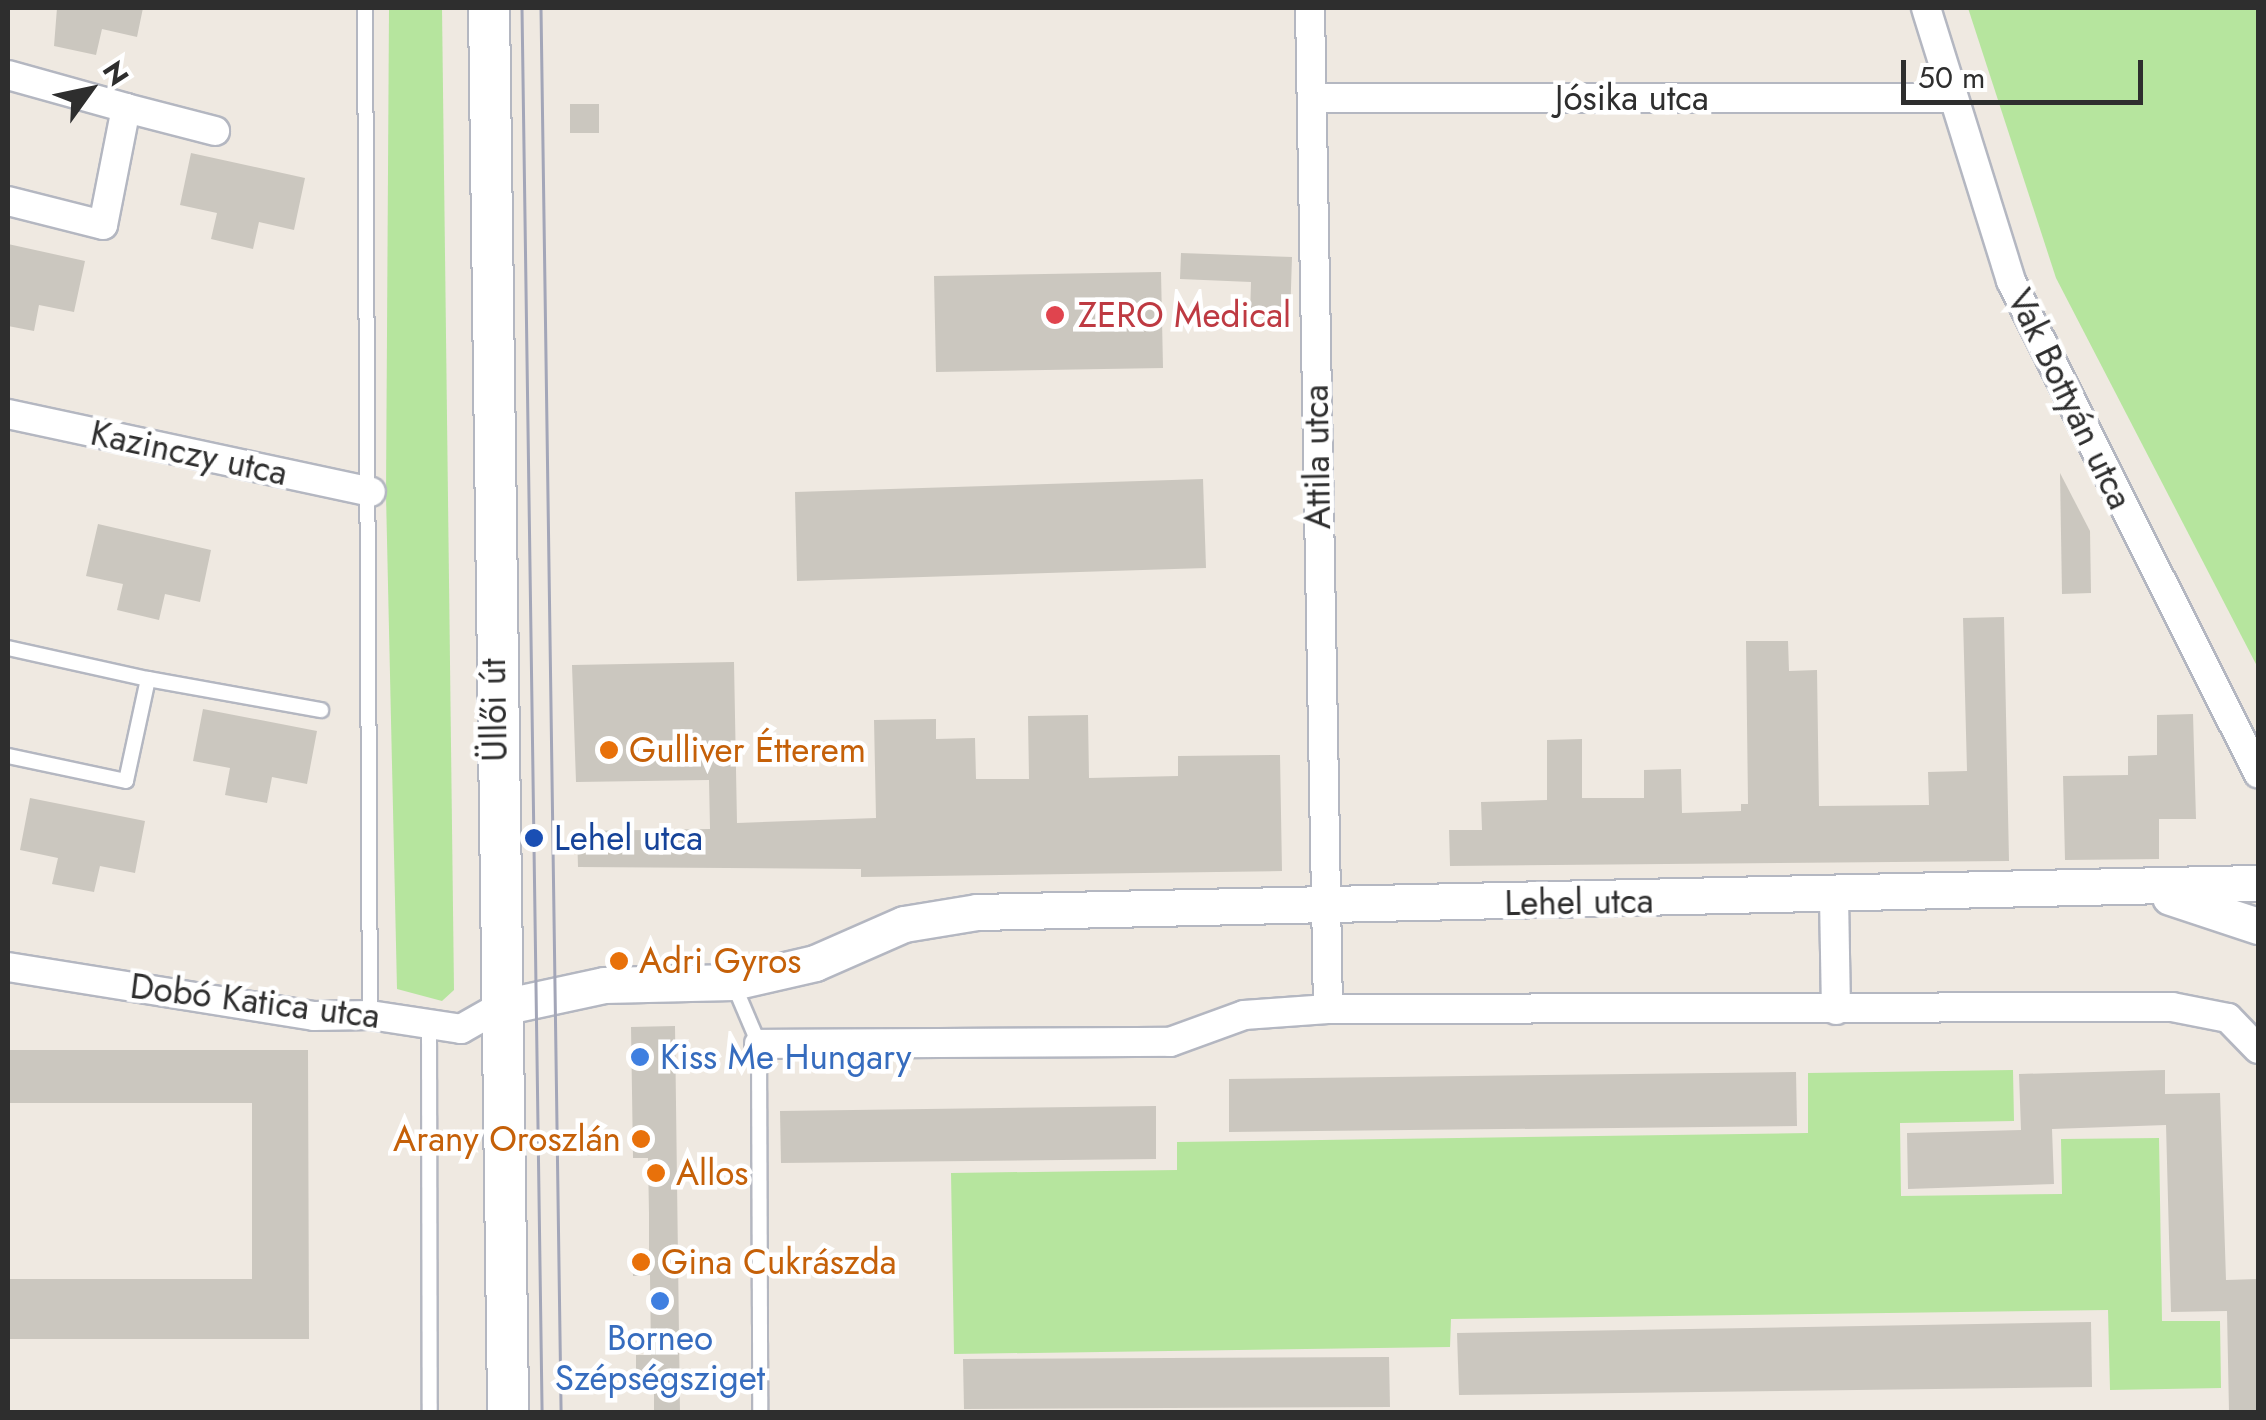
<!DOCTYPE html>
<html>
<head>
<meta charset="utf-8">
<style>
  body { margin:0 }
  #map { position:relative; width:2266px; height:1420px; overflow:hidden; background:#efe9e1; font-family:Jost,sans-serif }
  div>[style] { position:absolute }
  [style*='--x'] { left:calc(var(--x)*1px); top:calc(var(--y)*1px); width:calc(var(--w)*1px); rotate:calc(var(--a)*1deg) }
  .green>* { inset:0; background:#b6e59e }
  .building>* { inset:0; background:#cbc7bf }
  .roads { filter:drop-shadow(2px 0 #b4b7c1) drop-shadow(-2px 0 #b4b7c1) drop-shadow(0 2px #b4b7c1) drop-shadow(0 -2px #b4b7c1) }
  .service>* { height:14px; margin:-7px; padding:0 7px; transform-origin:7px; border-radius:7px; background:#fff }
  .minor>* { height:28px; margin:-14px; padding:0 14px; transform-origin:14px; border-radius:14px; background:#fff }
  .tertiary>* { height:35px; margin:-17.5px; padding:0 17.5px; transform-origin:17.5px; border-radius:17.5px; background:#fff }
  .secondary>* { height:40px; margin:-20px; padding:0 20px; transform-origin:20px; border-radius:20px; background:#fff }
  .tram>* { height:2.5px; margin:-1.25px; padding:0 1.25px; transform-origin:1.25px; border-radius:1.25px; background:#a3a6b8 }
  .dots>* { width:28px; height:28px; translate:-50% -50%; box-sizing:border-box; border:5px solid #fff; border-radius:50% }
  span { translate:-50% -50%; white-space:nowrap; text-align:center; line-height:1.15; -webkit-text-stroke:9px #fff; paint-order:stroke }
  .street-label { font-size:35px; color:#2e2e2e }
  .health-label { font-size:35px; color:#be3a42 }
  .left { translate:0 -50%; text-align:left }
  .food-label { font-size:35px; color:#c56008 }
  .right { translate:-100% -50%; text-align:right }
  .transit-label { font-size:35px; color:#164399 }
  .shop-label { font-size:35px; color:#366cbe }
  .frame { position:absolute; inset:0; border:10px solid #2e2e2e; pointer-events:none }
  .north { position:absolute; left:40px; top:40px; width:100px; height:100px; -webkit-text-stroke:8px #fff; paint-order:stroke; rotate:57deg; font-size:28px; font-weight:700; line-height:40px; text-align:center; color:#2e2e2e }
  .north::after { content:''; display:block; margin:auto; width:35px; height:45px; background:#2e2e2e; clip-path:polygon(50% 0,100% 100%,50% 72%,0 100%) }
  .scale { position:absolute; left:1901px; top:60px; width:242px; height:45px; box-sizing:border-box; border:5px solid #2e2e2e; border-top:0; padding-left:12px; font-size:30px; line-height:35px; white-space:nowrap; color:#2e2e2e; -webkit-text-stroke:8px #fff; paint-order:stroke }
</style>
</head>
<body>
<div id="map">
  <div class="green">
    <i style="clip-path:polygon(389px 8px,442px 8px,454px 990px,442px 1001px,397px 989px,386px 495px)"></i>
    <i style="clip-path:polygon(1968px 8px,2258px 8px,2258px 668px,2056px 278px)"></i>
    <i style="clip-path:polygon(2013px 1070px,2014px 1121px,1900px 1123px,1901px 1196px,2062px 1194px,2061px 1139px,2159px 1138px,2162px 1321px,2220px 1321px,2221px 1388px,2110px 1390px,2108px 1310px,1451px 1319px,1450px 1347px,954px 1354px,951px 1173px,1177px 1170px,1177px 1142px,1808px 1133px,1808px 1073px)"></i>
  </div>
  <div class="building">
    <i style="clip-path:polygon(57px 8px,143px 8px,137px 37px,102px 29px,96px 55px,54px 46px)"></i>
    <i style="clip-path:polygon(570px 104px,599px 104px,599px 133px,570px 133px)"></i>
    <i style="clip-path:polygon(191px 153px,305px 178px,294px 230px,259px 222px,253px 249px,211px 239px,217px 213px,180px 205px)"></i>
    <i style="clip-path:polygon(8px 244px,85px 261px,74px 312px,39px 305px,34px 331px,8px 326px)"></i>
    <i style="clip-path:polygon(1181px 253px,1292px 257px,1290px 319px,1250px 317px,1251px 282px,1180px 279px)"></i>
    <i style="clip-path:polygon(1161px 272px,1163px 368px,936px 372px,934px 276px)"></i>
    <i style="clip-path:polygon(2060px 473px,2090px 531px,2091px 593px,2062px 594px)"></i>
    <i style="clip-path:polygon(1203px 479px,1206px 568px,797px 581px,795px 492px)"></i>
    <i style="clip-path:polygon(98px 524px,211px 550px,200px 602px,165px 594px,159px 620px,117px 610px,123px 584px,86px 576px)"></i>
    <i style="clip-path:polygon(2004px 617px,2009px 861px,1450px 866px,1449px 830px,1482px 830px,1481px 802px,1547px 800px,1547px 740px,1582px 739px,1582px 798px,1644px 798px,1644px 770px,1681px 769px,1682px 813px,1741px 811px,1741px 804px,1748px 804px,1746px 641px,1788px 641px,1789px 671px,1817px 670px,1819px 806px,1929px 805px,1928px 772px,1967px 771px,1963px 618px)"></i>
    <i style="clip-path:polygon(734px 662px,737px 823px,876px 818px,874px 720px,936px 719px,936px 739px,975px 738px,976px 779px,1029px 779px,1028px 716px,1088px 715px,1089px 778px,1178px 776px,1178px 756px,1280px 755px,1282px 871px,861px 877px,861px 869px,578px 867px,577px 831px,710px 829px,709px 780px,576px 782px,572px 665px)"></i>
    <i style="clip-path:polygon(203px 709px,317px 731px,307px 784px,272px 777px,267px 803px,225px 795px,230px 768px,193px 761px)"></i>
    <i style="clip-path:polygon(2193px 714px,2196px 819px,2159px 819px,2159px 859px,2065px 860px,2063px 776px,2128px 775px,2128px 756px,2157px 755px,2157px 715px)"></i>
    <i style="clip-path:polygon(30px 798px,145px 821px,135px 873px,100px 866px,94px 892px,52px 884px,58px 858px,20px 850px)"></i>
    <i style="clip-path:polygon(675px 1026px,680px 1412px,654px 1412px,654px 1379px,636px 1379px,636px 1355px,651px 1355px,650px 1275px,633px 1276px,632px 1251px,649px 1251px,649px 1214px,648px 1158px,633px 1158px,631px 1027px)"></i>
    <i style="clip-path:polygon(8px 1050px,308px 1050px,309px 1339px,8px 1339px,8px 1279px,252px 1279px,252px 1103px,8px 1103px)"></i>
    <i style="clip-path:polygon(2165px 1070px,2165px 1094px,2220px 1093px,2226px 1280px,2258px 1279px,2258px 1412px,2229px 1412px,2227px 1311px,2171px 1312px,2166px 1125px,2052px 1129px,2054px 1184px,1908px 1189px,1907px 1133px,2021px 1130px,2019px 1074px)"></i>
    <i style="clip-path:polygon(1796px 1072px,1797px 1126px,1229px 1132px,1229px 1079px)"></i>
    <i style="clip-path:polygon(1156px 1106px,1156px 1159px,781px 1163px,780px 1111px)"></i>
    <i style="clip-path:polygon(2091px 1322px,2092px 1387px,1459px 1395px,1457px 1333px)"></i>
    <i style="clip-path:polygon(1389px 1357px,1390px 1407px,964px 1409px,963px 1359px)"></i>
  </div>
  <div class="roads">
    <div class="service">
      <i style="--x:365;--y:8;--w:1007;--a:89.72"></i>
      <i style="--x:8;--y:648;--w:143;--a:12.5"></i>
      <i style="--x:148;--y:679;--w:104;--a:102.2"></i>
      <i style="--x:126;--y:781;--w:121;--a:-168"></i>
      <i style="--x:148;--y:679;--w:176;--a:10.2"></i>
      <i style="--x:733;--y:983;--w:66;--a:66.9"></i>
      <i style="--x:759;--y:1044;--w:368;--a:89.8"></i>
      <i style="--x:429;--y:1024;--w:388;--a:89.9"></i>
    </div>
    <div class="minor">
      <i style="--x:1310;--y:8;--w:1001;--a:88.97"></i>
      <i style="--x:1926;--y:8;--w:286;--a:72.7"></i>
      <i style="--x:2011;--y:281;--w:551;--a:63.34"></i>
      <i style="--x:8;--y:75;--w:123;--a:15.6"></i>
      <i style="--x:126;--y:108;--w:119;--a:101.1"></i>
      <i style="--x:103;--y:225;--w:98;--a:-165.8"></i>
      <i style="--x:1312;--y:98;--w:640;--a:0"></i>
      <i style="--x:126;--y:108;--w:92;--a:14.5"></i>
      <i style="--x:8;--y:414;--w:371;--a:12.1"></i>
      <i style="--x:1834;--y:896;--w:114;--a:89"></i>
      <i style="--x:8;--y:967;--w:310;--a:9.1"></i>
      <i style="--x:314;--y:1016;--w:56;--a:-1"></i>
      <i style="--x:370;--y:1015;--w:92;--a:8.7"></i>
      <i style="--x:461;--y:1029;--w:43;--a:-29.6"></i>
      <i style="--x:759;--y:1044;--w:411;--a:-0.3"></i>
      <i style="--x:1170;--y:1042;--w:79;--a:-20"></i>
      <i style="--x:1244;--y:1015;--w:84;--a:-4.1"></i>
      <i style="--x:1328;--y:1009;--w:844;--a:-0.14"></i>
      <i style="--x:2172;--y:1007;--w:57;--a:11.1"></i>
      <i style="--x:2228;--y:1018;--w:43;--a:45.9"></i>
    </div>
    <div class="tertiary">
      <i style="--x:2170;--y:897;--w:93;--a:18.2"></i>
      <i style="--x:498;--y:1008;--w:108;--a:-12.2"></i>
      <i style="--x:604;--y:985;--w:129;--a:-1.3"></i>
      <i style="--x:733;--y:982;--w:84;--a:-13"></i>
      <i style="--x:815;--y:963;--w:97;--a:-23.7"></i>
      <i style="--x:904;--y:924;--w:74;--a:-9.3"></i>
      <i style="--x:977;--y:912;--w:1281;--a:-1.3"></i>
    </div>
    <div class="secondary">
      <i style="--x:489;--y:8;--w:1404;--a:89.22"></i>
    </div>
  </div>
  <div class="tram">
    <i style="--x:522;--y:8;--w:1404;--a:89.18"></i>
    <i style="--x:541;--y:8;--w:1404;--a:89.18"></i>
  </div>
  <div class="dots">
    <i style="left:1055px;top:315px;background:#e0444e"></i>
    <i style="left:609px;top:750px;background:#e8710a"></i>
    <i style="left:534px;top:838px;background:#1a4fb4"></i>
    <i style="left:619px;top:961px;background:#e8710a"></i>
    <i style="left:640px;top:1057px;background:#3f7fe0"></i>
    <i style="left:641px;top:1139px;background:#e8710a"></i>
    <i style="left:656px;top:1173px;background:#e8710a"></i>
    <i style="left:641px;top:1262px;background:#e8710a"></i>
    <i style="left:660px;top:1301px;background:#3f7fe0"></i>
  </div>
  <div class="street-label">
    <span style="left:1632px;top:98px">Jósika utca</span>
    <span style="left:2070px;top:399px;rotate:64deg">Vak Bottyán utca</span>
    <span style="left:189px;top:453px;rotate:12deg">Kazinczy utca</span>
    <span style="left:1317px;top:457px;rotate:-91deg">Attila utca</span>
    <span style="left:494px;top:710px;rotate:-91deg">Üllői út</span>
    <span style="left:1579px;top:902px;rotate:-1deg">Lehel utca</span>
    <span style="left:255px;top:1001px;rotate:7deg">Dobó Katica utca</span>
  </div>
  <div class="health-label">
    <span class="left" style="left:1078px;top:315px">ZERO Medical</span>
  </div>
  <div class="food-label">
    <span class="left" style="left:629px;top:750px">Gulliver Étterem</span>
    <span class="left" style="left:639px;top:961px">Adri Gyros</span>
    <span class="right" style="left:621px;top:1139px">Arany Oroszlán</span>
    <span class="left" style="left:676px;top:1173px">Allos</span>
    <span class="left" style="left:661px;top:1262px">Gina Cukrászda</span>
  </div>
  <div class="transit-label">
    <span class="left" style="left:554px;top:838px">Lehel utca</span>
  </div>
  <div class="shop-label">
    <span class="left" style="left:660px;top:1057px">Kiss Me Hungary</span>
    <span style="left:660px;top:1358px">Borneo<br>Szépségsziget</span>
  </div>
  <div class="frame"></div>
  <div class="north">N</div>
  <div class="scale">50 m</div>
</div>
</body>
</html>
